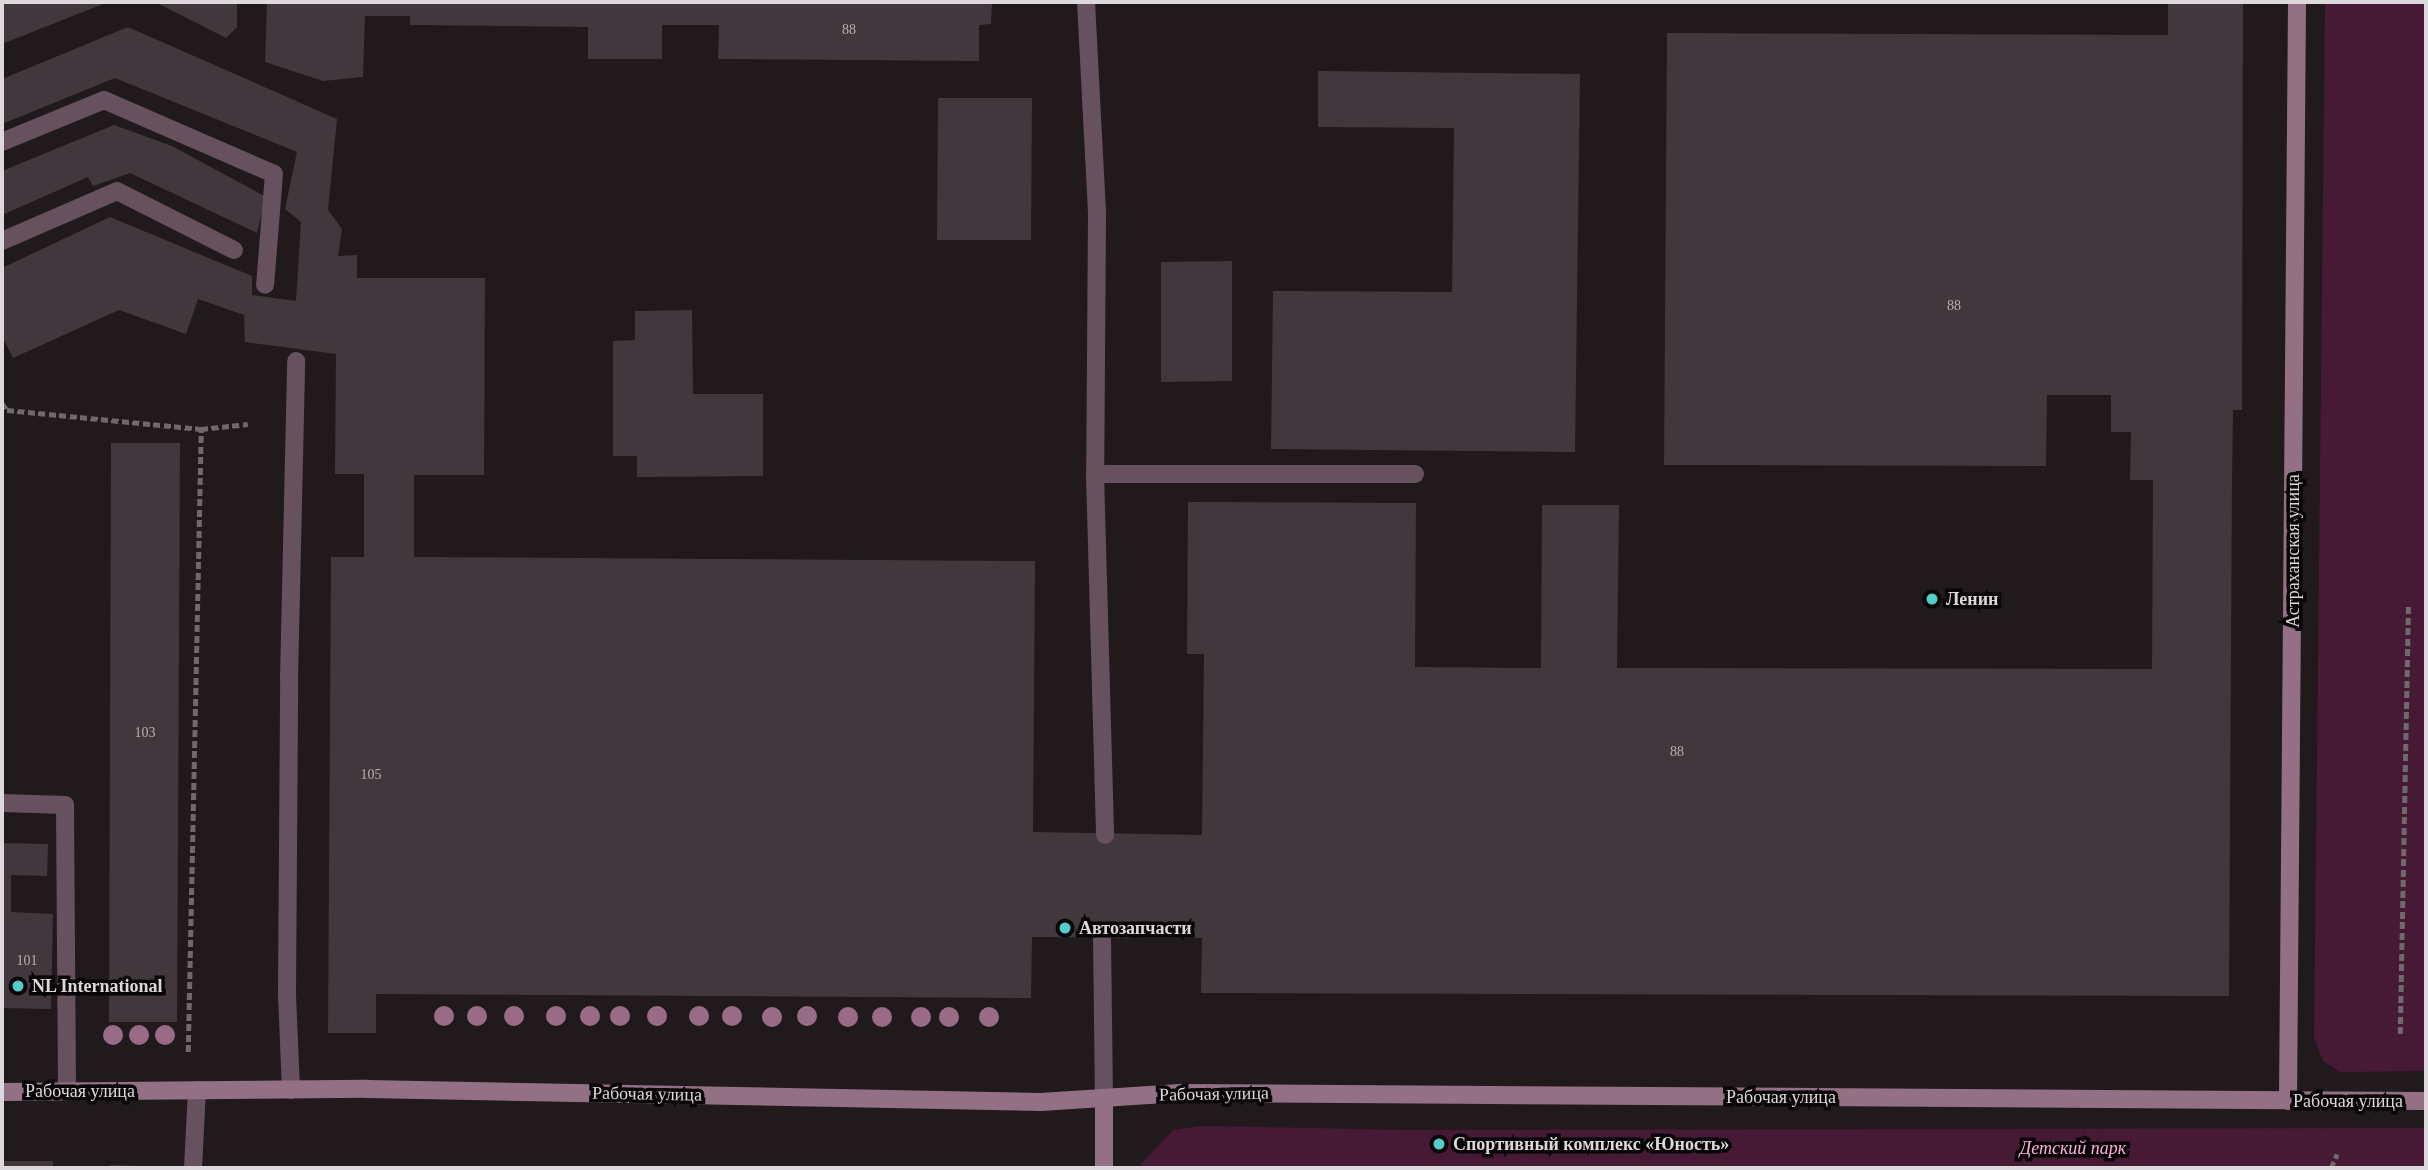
<!DOCTYPE html>
<html>
<head>
<meta charset="utf-8">
<style>
  body { margin:0 }
  #map { position:relative; width:2428px; height:1170px; overflow:hidden; background:#201a1d; font-family:"Times New Roman",serif }
  div>[style] { position:absolute }
  [style*='--x'] { left:calc(var(--x)*1px); top:calc(var(--y)*1px); width:calc(var(--w)*1px); rotate:calc(var(--a)*1deg) }
  .green>* { inset:0; background:#461935 }
  .building>* { inset:0; background:#40383c }
  .path>* { height:4.5px; margin-top:-2.25px; transform-origin:0; background:repeating-linear-gradient(90deg,#6f696c 0 7px,transparent 0 10.5px) }
  .lane>* { height:18px; margin:-9px; padding:0 9px; transform-origin:9px; border-radius:9px; background:#68515e }
  .street>* { height:18px; margin:-9px; padding:0 9px; transform-origin:9px; border-radius:9px; background:#68515e }
  .secondary>* { height:18px; margin:-9px; padding:0 9px; transform-origin:9px; border-radius:9px; background:#947084 }
  .trees>* { width:20px; height:20px; margin:-10px; border-radius:50%; background:#9a6b86 }
  .dots>* { width:19px; height:19px; translate:-50% -50%; box-sizing:border-box; border:4px solid #080607; border-radius:50% }
  span { translate:-50% -50%; white-space:nowrap; text-align:center; line-height:1.15; -webkit-text-stroke:7px #080607; paint-order:stroke }
  .number-label { font-size:14px; color:#b6b0b3 }
  .number-label span { -webkit-text-stroke-width:0 }
  .street-label { font-size:18px; color:#ddd8db }
  .poi-label { font-size:18px; color:#ddd8db; font-weight:700 }
  .left { translate:0 -50%; text-align:left }
  .park-label { font-size:18px; color:#fdaedc; font-style:italic }
  .frame { position:absolute; inset:0; border:4px solid #ddd8db; pointer-events:none }
</style>
</head>
<body>
<div id="map">
  <div class="green">
    <i style="clip-path:polygon(2325px 2px,2426px 2px,2426px 1071px,2340px 1072px,2323px 1061px,2314px 1038px)"></i>
    <i style="clip-path:polygon(1200px 1126px,1415px 1130px,2426px 1128px,2426px 1168px,1137px 1168px,1173px 1130px)"></i>
  </div>
  <div class="building">
    <i style="clip-path:polygon(8px 2px,108px 2px,2px 44px,2px 7px)"></i>
    <i style="clip-path:polygon(155px 2px,237px 2px,237px 27px,226px 38px)"></i>
    <i style="clip-path:polygon(267px 2px,992px 2px,991px 24px,979px 25px,979px 61px,718px 59px,719px 25px,662px 25px,662px 59px,588px 59px,588px 27px,410px 25px,410px 16px,365px 16px,363px 77px,323px 81px,265px 62px)"></i>
    <i style="clip-path:polygon(2168px 2px,2243px 2px,2242px 410px,2233px 410px,2232px 480px,2229px 996px,1201px 993px,1202px 938px,1032px 937px,1031px 998px,376px 994px,376px 1033px,328px 1033px,331px 557px,364px 557px,364px 474px,335px 474px,336px 354px,245px 342px,244px 315px,198px 299px,186px 334px,119px 310px,13px 358px,2px 336px,2px 268px,110px 217px,252px 276px,252px 295px,296px 301px,301px 222px,285px 209px,297px 152px,115px 78px,2px 124px,2px 79px,128px 27px,337px 119px,328px 210px,342px 229px,338px 256px,357px 255px,357px 278px,485px 278px,484px 475px,414px 475px,414px 557px,1035px 561px,1033px 832px,1202px 835px,1204px 654px,1187px 654px,1188px 502px,1416px 503px,1415px 667px,1541px 668px,1542px 505px,1619px 505px,1617px 668px,2152px 669px,2153px 480px,2130px 480px,2131px 432px,2111px 432px,2111px 395px,2047px 395px,2046px 466px,1664px 465px,1667px 33px,2168px 35px)"></i>
    <i style="clip-path:polygon(1318px 71px,1580px 74px,1575px 452px,1271px 449px,1273px 291px,1452px 292px,1454px 128px,1318px 127px)"></i>
    <i style="clip-path:polygon(938px 98px,1032px 98px,1031px 240px,937px 240px)"></i>
    <i style="clip-path:polygon(114px 125px,172px 146px,266px 197px,257px 233px,130px 173px,93px 186px,88px 177px,2px 215px,2px 171px)"></i>
    <i style="clip-path:polygon(1232px 261px,1232px 381px,1161px 382px,1161px 262px)"></i>
    <i style="clip-path:polygon(692px 310px,693px 394px,763px 394px,763px 476px,637px 477px,637px 456px,613px 456px,613px 341px,635px 340px,635px 311px)"></i>
    <i style="clip-path:polygon(111px 443px,180px 443px,177px 1022px,109px 1022px)"></i>
    <i style="clip-path:polygon(2px 843px,48px 844px,47px 876px,11px 875px,11px 912px,53px 914px,51px 1009px,2px 1008px)"></i>
    <i style="clip-path:polygon(2px 1161px,53px 1161px,53px 1168px,2px 1168px)"></i>
    <i style="clip-path:polygon(110px 1165px,145px 1166px,144px 1168px,110px 1168px)"></i>
  </div>
  <div class="path">
    <i style="--x:2;--y:403;--w:9;--a:54"></i>
    <i style="--x:7;--y:410;--w:195;--a:5.6"></i>
    <i style="--x:201;--y:429;--w:47;--a:-6.1"></i>
    <i style="--x:2400;--y:1034;--w:428;--a:-88.9"></i>
    <i style="--x:188;--y:1052;--w:623;--a:-88.8"></i>
    <i style="--x:2331;--y:1168;--w:15;--a:-67"></i>
  </div>
  <div class="lane">
    <i style="--x:1086;--y:2;--w:213;--a:87"></i>
    <i style="--x:1097;--y:215;--w:259;--a:90.4"></i>
    <i style="--x:1095;--y:474;--w:361;--a:88.4"></i>
    <i style="--x:2;--y:142;--w:110;--a:-22.4"></i>
    <i style="--x:104;--y:100;--w:185;--a:23.5"></i>
    <i style="--x:274;--y:174;--w:111;--a:94.6"></i>
    <i style="--x:2;--y:241;--w:125;--a:-23.5"></i>
    <i style="--x:117;--y:191;--w:131;--a:26.8"></i>
    <i style="--x:1095;--y:474;--w:320;--a:0"></i>
    <i style="--x:2;--y:803;--w:63;--a:1.8"></i>
    <i style="--x:65;--y:805;--w:286;--a:89.6"></i>
    <i style="--x:1102;--y:937;--w:161;--a:89.3"></i>
    <i style="--x:291;--y:1090;--w:97;--a:-92.4"></i>
    <i style="--x:287;--y:993;--w:315;--a:-89.6"></i>
    <i style="--x:289;--y:678;--w:317;--a:-88.7"></i>
  </div>
  <div class="street">
    <i style="--x:193;--y:1168;--w:78;--a:-87.1"></i>
  </div>
  <div class="secondary">
    <i style="--x:2;--y:1092;--w:365;--a:-0.5"></i>
    <i style="--x:367;--y:1089;--w:674;--a:1.1"></i>
    <i style="--x:1041;--y:1102;--w:139;--a:-3.7"></i>
    <i style="--x:1180;--y:1093;--w:1246;--a:0.37"></i>
    <i style="--x:2288;--y:1101;--w:1099;--a:-89.53"></i>
    <i style="--x:1104;--y:1168;--w:70;--a:-90"></i>
  </div>
  <div class="trees">
    <i style="left:444px;top:1016px"></i>
    <i style="left:477px;top:1016px"></i>
    <i style="left:514px;top:1016px"></i>
    <i style="left:556px;top:1016px"></i>
    <i style="left:590px;top:1016px"></i>
    <i style="left:620px;top:1016px"></i>
    <i style="left:657px;top:1016px"></i>
    <i style="left:699px;top:1016px"></i>
    <i style="left:732px;top:1016px"></i>
    <i style="left:807px;top:1016px"></i>
    <i style="left:772px;top:1017px"></i>
    <i style="left:848px;top:1017px"></i>
    <i style="left:882px;top:1017px"></i>
    <i style="left:921px;top:1017px"></i>
    <i style="left:949px;top:1017px"></i>
    <i style="left:989px;top:1017px"></i>
    <i style="left:113px;top:1035px"></i>
    <i style="left:139px;top:1035px"></i>
    <i style="left:165px;top:1035px"></i>
  </div>
  <div class="dots">
    <i style="left:1932px;top:599px;background:#52cdcc"></i>
    <i style="left:1065px;top:928px;background:#52cdcc"></i>
    <i style="left:18px;top:986px;background:#52cdcc"></i>
    <i style="left:1439px;top:1144px;background:#52cdcc"></i>
  </div>
  <div class="number-label">
    <span style="left:849px;top:30px">88</span>
    <span style="left:1954px;top:306px">88</span>
    <span style="left:145px;top:733px">103</span>
    <span style="left:1677px;top:752px">88</span>
    <span style="left:371px;top:775px">105</span>
    <span style="left:27px;top:961px">101</span>
  </div>
  <div class="street-label">
    <span style="left:2293px;top:551px;rotate:-90deg">Астраханская улица</span>
    <span style="left:80px;top:1091px">Рабочая улица</span>
    <span style="left:647px;top:1094px;rotate:1deg">Рабочая улица</span>
    <span style="left:1214px;top:1094px;rotate:-1deg">Рабочая улица</span>
    <span style="left:1781px;top:1097px">Рабочая улица</span>
    <span style="left:2348px;top:1101px">Рабочая улица</span>
  </div>
  <div class="poi-label">
    <span class="left" style="left:1946px;top:599px">Ленин</span>
    <span class="left" style="left:1079px;top:928px">Автозапчасти</span>
    <span class="left" style="left:32px;top:986px">NL International</span>
    <span class="left" style="left:1453px;top:1144px">Спортивный комплекс «Юность»</span>
  </div>
  <div class="park-label">
    <span style="left:2073px;top:1148px">Детский парк</span>
  </div>
  <div class="frame"></div>
</div>
</body>
</html>
